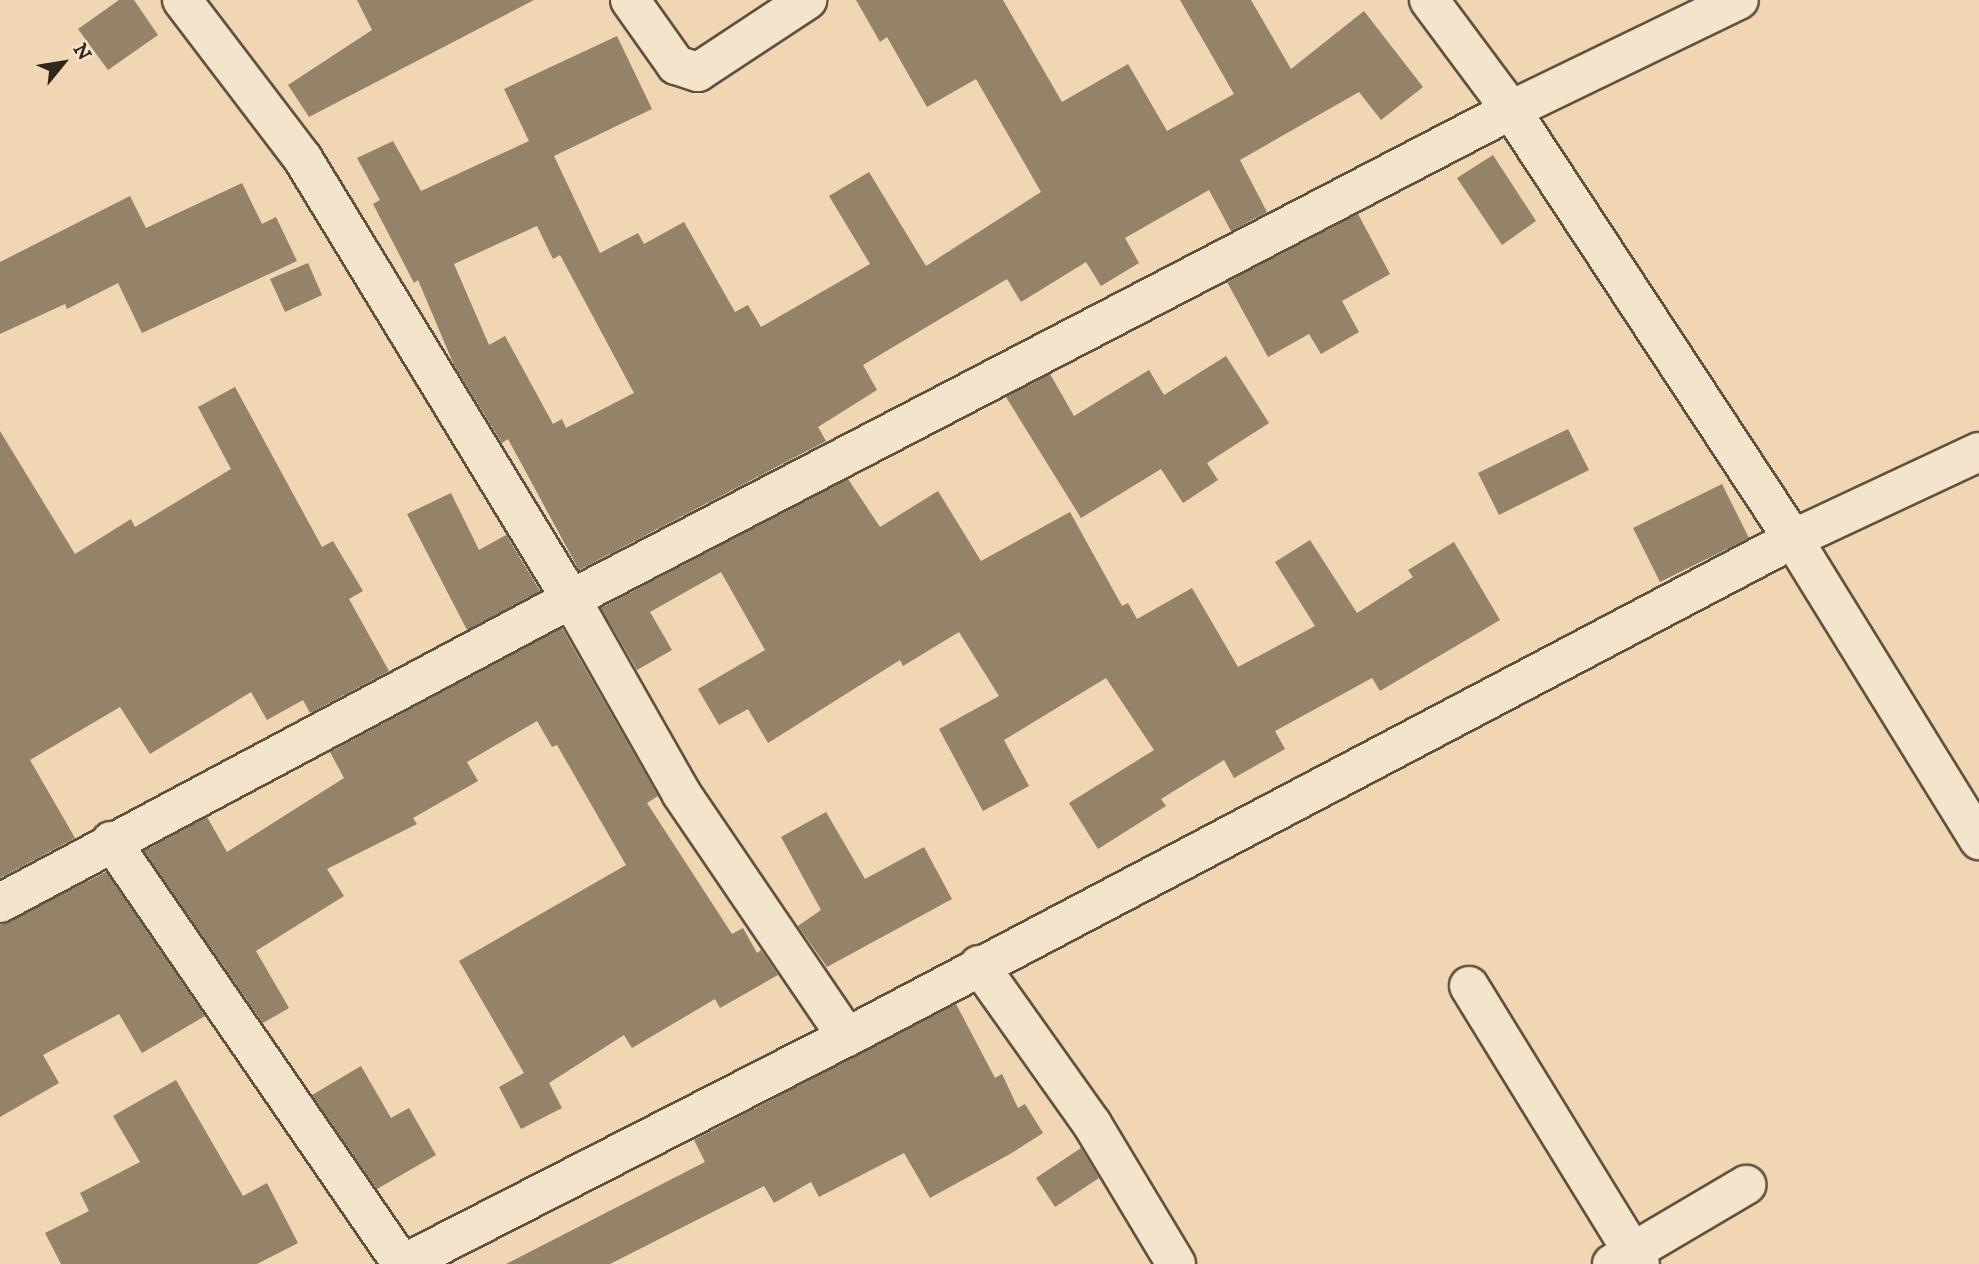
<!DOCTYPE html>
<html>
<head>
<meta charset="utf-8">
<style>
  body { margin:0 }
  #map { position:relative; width:1979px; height:1264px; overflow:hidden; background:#f0d6b1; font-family:"IM FELL DW Pica",serif }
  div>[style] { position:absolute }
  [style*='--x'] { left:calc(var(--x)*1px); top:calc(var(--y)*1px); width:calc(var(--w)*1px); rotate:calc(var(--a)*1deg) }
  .building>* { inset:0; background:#948269 }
  .roads { filter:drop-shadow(2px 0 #605241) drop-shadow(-2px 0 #605241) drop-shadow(0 2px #605241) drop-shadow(0 -2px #605241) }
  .minor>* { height:38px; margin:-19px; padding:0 19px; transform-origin:19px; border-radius:19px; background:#f5e4cc }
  span { translate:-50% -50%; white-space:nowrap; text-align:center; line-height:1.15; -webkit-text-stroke:6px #f5e4cc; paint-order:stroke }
  .north { position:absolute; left:28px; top:28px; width:70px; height:70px; -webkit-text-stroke:5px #f5e4cc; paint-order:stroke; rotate:60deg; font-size:19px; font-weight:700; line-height:28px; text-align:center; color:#30261c }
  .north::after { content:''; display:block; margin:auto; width:24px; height:32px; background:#30261c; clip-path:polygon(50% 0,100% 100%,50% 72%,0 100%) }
</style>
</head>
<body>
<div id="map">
  <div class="building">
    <i style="clip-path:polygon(119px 0,134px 0,158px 35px,108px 70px,78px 29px)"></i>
    <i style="clip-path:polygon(357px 0,534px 0,309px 117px,288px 85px,372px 30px)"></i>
    <i style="clip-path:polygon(evenodd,856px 0,1003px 0,1062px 102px,1128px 64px,1167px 131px,1234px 94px,1180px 0,1251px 0,1291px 69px,1364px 11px,1423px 87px,1381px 120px,1359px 92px,1240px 160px,1267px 212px,1231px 231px,1209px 190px,1125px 238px,1139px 263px,1101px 286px,1086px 262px,1021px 302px,1007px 279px,863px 365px,877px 390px,818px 427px,826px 441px,579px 570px,508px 439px,502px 443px,454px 365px,418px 280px,414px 283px,373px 204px,380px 200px,357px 158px,393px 141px,421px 191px,529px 141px,504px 89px,617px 36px,652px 109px,554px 156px,600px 253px,638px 233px,644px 244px,684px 222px,735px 312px,748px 305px,761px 327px,870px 264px,829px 196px,869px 172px,926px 266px,1041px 192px,976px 79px,927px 107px,887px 37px,880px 42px,856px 0,537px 226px,553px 259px,560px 255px,634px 393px,566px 428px,562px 419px,553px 424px,505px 336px,489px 345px,454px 264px,537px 226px)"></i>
    <i style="clip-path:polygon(1493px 155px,1536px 221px,1502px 245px,1457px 178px)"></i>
    <i style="clip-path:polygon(242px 183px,262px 224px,276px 217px,297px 261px,142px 333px,118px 283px,67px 309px,65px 304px,0 334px,0 262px,130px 196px,146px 228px)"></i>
    <i style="clip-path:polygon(1358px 214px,1390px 274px,1342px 301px,1359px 332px,1321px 354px,1309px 334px,1268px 357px,1227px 282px)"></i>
    <i style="clip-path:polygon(308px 263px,322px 295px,285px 312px,270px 279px)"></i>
    <i style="clip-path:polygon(1226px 356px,1269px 423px,1207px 463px,1218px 480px,1183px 503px,1161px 469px,1081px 518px,1006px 397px,1050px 374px,1074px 416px,1149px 370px,1164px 395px)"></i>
    <i style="clip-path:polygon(235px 387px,322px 547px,333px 541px,363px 591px,349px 599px,389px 671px,310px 713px,303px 700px,267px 720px,251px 692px,150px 754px,120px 707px,30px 760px,75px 838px,0 878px,0 431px,75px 554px,131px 519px,135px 527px,231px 469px,198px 407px)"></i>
    <i style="clip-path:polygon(1568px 429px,1589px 470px,1499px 515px,1478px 473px)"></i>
    <i style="clip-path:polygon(848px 479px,880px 527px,938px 491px,981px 561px,1070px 512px,1122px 606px,1128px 603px,1137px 619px,1192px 588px,1238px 667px,1315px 626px,1275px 562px,1310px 540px,1357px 613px,1413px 577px,1408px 570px,1454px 542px,1500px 620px,1380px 691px,1372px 678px,1275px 731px,1285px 749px,1234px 778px,1224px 760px,1161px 799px,1166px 806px,1098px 849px,1069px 803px,1154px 750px,1106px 678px,1004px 740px,1029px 786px,983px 811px,939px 729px,999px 696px,959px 632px,903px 666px,900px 660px,768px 743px,748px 709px,719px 725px,698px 689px,765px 650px,721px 572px,650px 612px,672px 650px,637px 670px,601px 608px)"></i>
    <i style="clip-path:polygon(1722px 484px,1749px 538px,1660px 582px,1633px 528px)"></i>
    <i style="clip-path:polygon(451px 493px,479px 550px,506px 535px,540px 591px,467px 630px,407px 514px)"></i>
    <i style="clip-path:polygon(562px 628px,658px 796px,647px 803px,732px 934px,743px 928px,757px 953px,761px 950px,778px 975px,720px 1008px,715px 999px,632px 1048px,624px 1035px,549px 1083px,562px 1108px,521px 1129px,499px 1087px,524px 1073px,459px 961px,626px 865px,557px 745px,552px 747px,537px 721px,467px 762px,478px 781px,413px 818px,417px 824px,327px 869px,344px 896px,256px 951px,289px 1008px,263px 1023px,144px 851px,207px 817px,227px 852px,344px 778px,330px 752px)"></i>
    <i style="clip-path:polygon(826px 812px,865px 879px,924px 847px,952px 899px,827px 967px,798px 926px,821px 910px,781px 837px)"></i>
    <i style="clip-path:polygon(106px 872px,205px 1016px,142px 1053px,119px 1014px,43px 1055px,59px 1083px,0 1117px,0 925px)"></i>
    <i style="clip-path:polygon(956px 1004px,995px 1078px,1002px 1074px,1018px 1108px,1025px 1104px,1043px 1133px,1010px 1154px,930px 1198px,904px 1153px,819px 1197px,811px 1182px,774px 1203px,764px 1186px,610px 1264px,506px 1264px,705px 1162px,694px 1140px)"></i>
    <i style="clip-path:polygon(361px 1066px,391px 1118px,409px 1108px,436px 1155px,377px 1189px,312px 1095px)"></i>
    <i style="clip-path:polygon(176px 1080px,243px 1196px,267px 1183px,298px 1243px,257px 1264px,61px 1264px,45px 1233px,89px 1211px,80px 1193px,140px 1162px,113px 1116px)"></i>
    <i style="clip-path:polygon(1081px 1148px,1099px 1178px,1055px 1207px,1036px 1178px)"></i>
  </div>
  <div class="roads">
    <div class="minor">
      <i style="--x:182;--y:0;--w:200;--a:52.7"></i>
      <i style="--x:303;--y:159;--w:515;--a:58.65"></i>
      <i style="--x:571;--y:599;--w:223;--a:60.4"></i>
      <i style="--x:681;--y:793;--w:295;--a:55.8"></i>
      <i style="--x:630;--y:0;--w:80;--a:54.7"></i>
      <i style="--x:676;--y:65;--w:23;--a:18"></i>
      <i style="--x:698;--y:72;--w:131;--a:-33.4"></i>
      <i style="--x:1429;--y:0;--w:137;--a:53.3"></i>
      <i style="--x:1511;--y:110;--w:513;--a:56.68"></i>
      <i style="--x:1793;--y:539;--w:354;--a:58.3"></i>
      <i style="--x:111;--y:841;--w:513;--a:55.47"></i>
      <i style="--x:0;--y:903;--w:647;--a:-28.03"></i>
      <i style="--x:571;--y:599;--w:1060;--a:-27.48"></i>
      <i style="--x:1511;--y:110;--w:253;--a:-25.8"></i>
      <i style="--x:979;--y:965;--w:195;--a:54.6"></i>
      <i style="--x:1092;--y:1124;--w:163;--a:59"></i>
      <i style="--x:1469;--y:986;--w:326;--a:58.4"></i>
      <i style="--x:403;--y:1264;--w:499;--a:-27.1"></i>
      <i style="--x:847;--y:1037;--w:1069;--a:-27.76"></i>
      <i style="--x:1793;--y:539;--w:205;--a:-25.1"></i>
      <i style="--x:1612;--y:1264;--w:156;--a:-30.5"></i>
    </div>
  </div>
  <div class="north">N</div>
</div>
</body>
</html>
